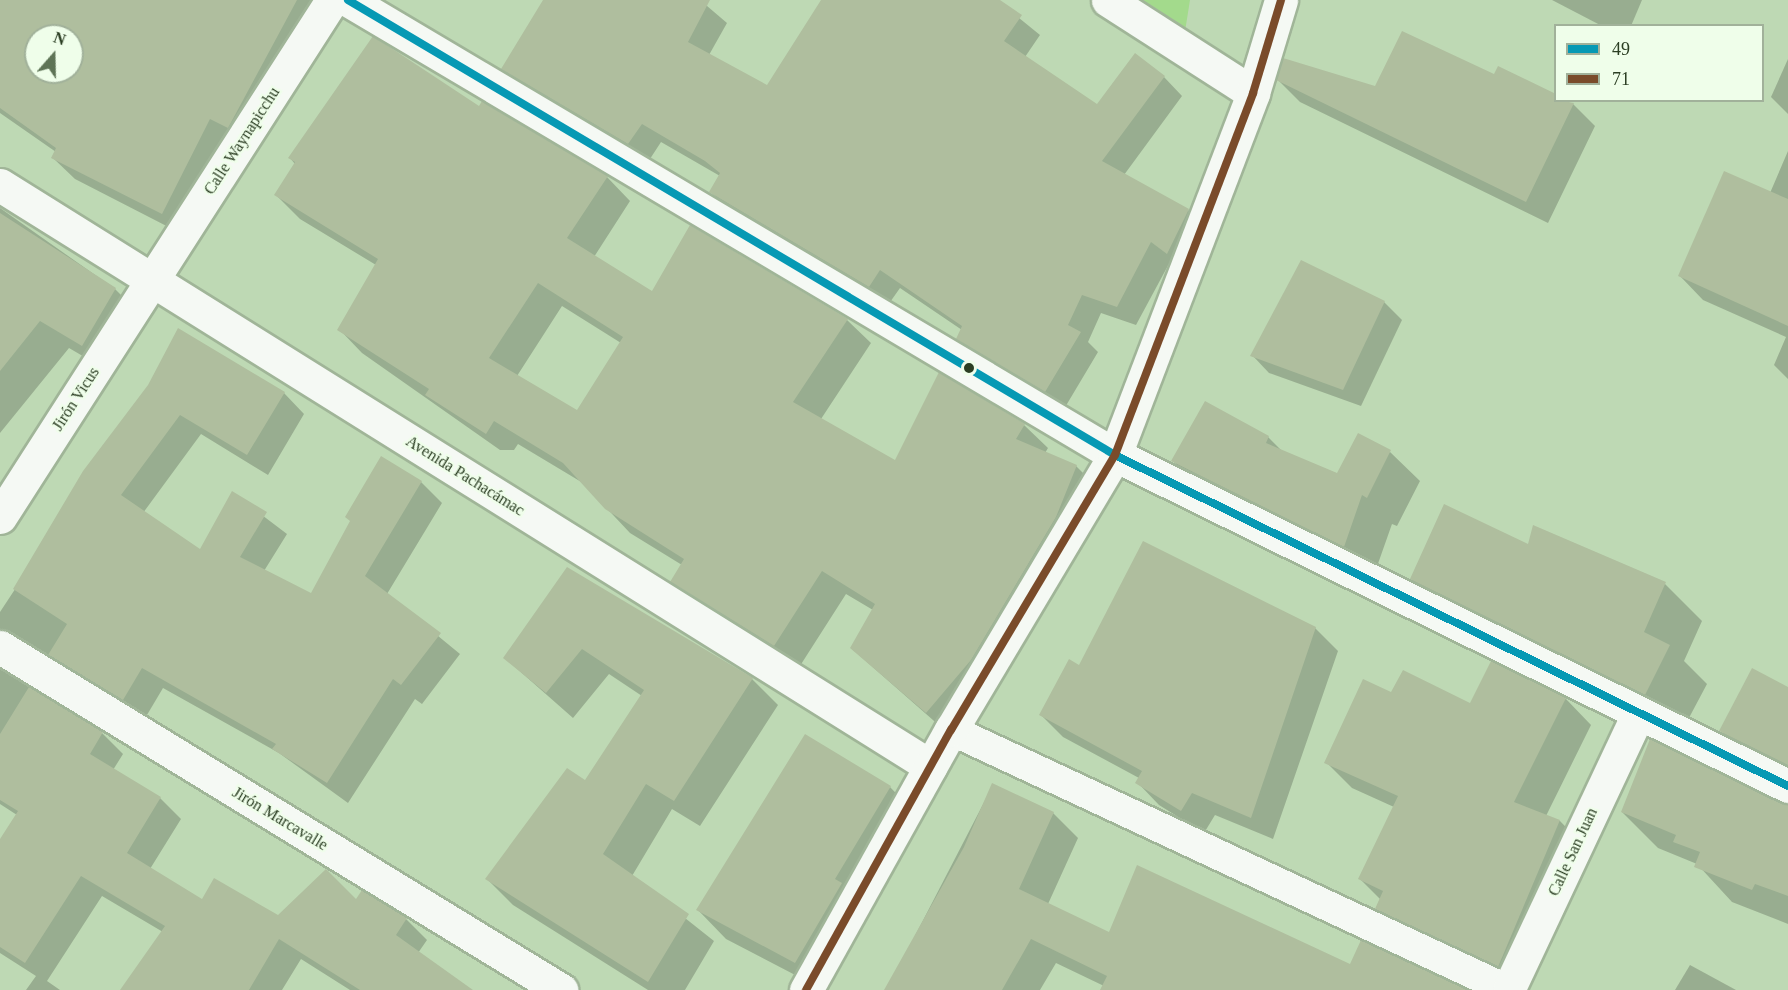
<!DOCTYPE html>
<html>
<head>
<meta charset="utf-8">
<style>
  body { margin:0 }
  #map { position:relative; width:1788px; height:990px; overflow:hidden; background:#bed9b4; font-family:Georgia,serif }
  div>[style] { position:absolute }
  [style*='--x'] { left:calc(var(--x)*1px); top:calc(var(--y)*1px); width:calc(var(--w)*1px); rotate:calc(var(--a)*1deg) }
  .green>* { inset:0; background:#a3da8c }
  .shadow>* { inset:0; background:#0003 }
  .building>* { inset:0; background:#afbe9e }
  .roads { filter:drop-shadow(2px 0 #a0b598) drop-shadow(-2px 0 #a0b598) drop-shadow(0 2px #a0b598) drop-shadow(0 -2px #a0b598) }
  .service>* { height:30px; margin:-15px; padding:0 15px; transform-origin:15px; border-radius:15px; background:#f5f9f4 }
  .minor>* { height:33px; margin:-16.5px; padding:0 16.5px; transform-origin:16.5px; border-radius:16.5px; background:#f5f9f4 }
  .bus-1>* { height:8px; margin:-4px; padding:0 4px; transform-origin:4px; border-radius:4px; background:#0699b4 }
  .bus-2>* { height:8px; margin:-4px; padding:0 4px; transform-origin:4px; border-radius:4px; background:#7a4b2a }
  .dots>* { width:16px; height:16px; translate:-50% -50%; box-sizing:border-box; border:3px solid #effeea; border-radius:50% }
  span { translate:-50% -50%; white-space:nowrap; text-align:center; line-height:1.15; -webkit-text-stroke:4.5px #effeea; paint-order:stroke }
  .street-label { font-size:16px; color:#2b3e23 }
  .legend { position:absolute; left:1554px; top:24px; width:210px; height:78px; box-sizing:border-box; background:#effeea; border:2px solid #a1b19a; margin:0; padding:8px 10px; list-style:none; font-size:18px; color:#2b3e23 }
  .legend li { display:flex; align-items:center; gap:12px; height:30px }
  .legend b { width:30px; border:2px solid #a1b19a }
  .north { position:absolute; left:24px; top:24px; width:60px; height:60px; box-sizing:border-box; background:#effeea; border:2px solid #a1b19a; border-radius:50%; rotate:20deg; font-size:16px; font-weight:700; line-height:24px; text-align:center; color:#2b3e23 }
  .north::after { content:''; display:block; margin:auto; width:21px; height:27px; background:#5e7456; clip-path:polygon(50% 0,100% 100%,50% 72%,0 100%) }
</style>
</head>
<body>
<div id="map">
  <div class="green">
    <i style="clip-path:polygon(1114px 0,1190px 0,1183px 44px)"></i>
  </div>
  <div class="shadow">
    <i style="clip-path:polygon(evenodd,0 0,342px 0,184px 235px,75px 179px,53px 158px,56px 152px,0 113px,0 0,36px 36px,72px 36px,72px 72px,36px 72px,36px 36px)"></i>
    <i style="clip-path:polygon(545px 0,700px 0,727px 23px,709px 55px,768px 87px,862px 0,997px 0,1040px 35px,1025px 57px,1098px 106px,1164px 77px,1182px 96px,1124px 175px,1188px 210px,1207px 229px,1187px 271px,1171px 260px,1136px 325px,1101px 313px,1088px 342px,1098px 352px,1064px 409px,977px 357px,958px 338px,962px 330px,900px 288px,888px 305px,730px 211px,711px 192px,720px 176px,661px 142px,648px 162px,522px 88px,503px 69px)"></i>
    <i style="clip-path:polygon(1552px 0,1642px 0,1631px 26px,1602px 26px)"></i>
    <i style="clip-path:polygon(1788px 59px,1788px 114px,1771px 97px)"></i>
    <i style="clip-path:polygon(1495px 76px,1573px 104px,1595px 126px,1548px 223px,1300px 102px,1278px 80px,1376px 88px)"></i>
    <i style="clip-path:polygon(evenodd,479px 108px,607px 177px,630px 201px,594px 257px,652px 293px,847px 320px,871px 343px,821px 419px,895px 462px,1024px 425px,1048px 448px,1045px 453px,1076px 466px,1100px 490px,950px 735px,851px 648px,873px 610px,846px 594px,798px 669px,696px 605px,672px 581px,682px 565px,630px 533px,583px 483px,518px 444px,514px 450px,500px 450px,362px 353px,339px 329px,376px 265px,300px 219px,276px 195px,295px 164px,290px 158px,479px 108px,562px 306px,621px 343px,577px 412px,517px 376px,562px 306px)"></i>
    <i style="clip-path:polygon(1788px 151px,1788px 379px,1774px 365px,1786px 337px,1703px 300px,1680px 276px,1770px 193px)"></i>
    <i style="clip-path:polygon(0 208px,115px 289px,143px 317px,110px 372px,69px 348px,0 433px)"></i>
    <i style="clip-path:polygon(1302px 262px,1384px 302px,1402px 320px,1361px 406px,1269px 373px,1252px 355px)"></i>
    <i style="clip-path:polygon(149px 386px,284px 393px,304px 414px,268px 475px,201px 434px,143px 513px,200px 552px,233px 493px,287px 534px,264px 571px,312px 595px,421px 482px,442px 503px,387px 594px,460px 654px,422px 704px,415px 699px,348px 803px,279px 753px,163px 688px,144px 720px,4px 658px,4px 671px,102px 733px,123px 754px,113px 770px,160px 798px,181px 819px,150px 869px,202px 901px,279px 917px,356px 901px,362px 892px,406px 919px,427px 940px,418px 953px,470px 990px,350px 990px,301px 959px,282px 990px,122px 990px,163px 932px,102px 896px,47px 981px,60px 990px,26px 990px,36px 976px,0 953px,0 842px,17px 815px,0 804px,0 612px)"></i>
    <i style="clip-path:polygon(1205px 403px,1268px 437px,1282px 451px,1338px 474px,1390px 452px,1420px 481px,1397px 526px,1392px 524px,1374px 575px,1202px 491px,1173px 461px)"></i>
    <i style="clip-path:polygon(1534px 527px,1665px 584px,1702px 621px,1684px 661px,1707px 684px,1682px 731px,1449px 616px,1411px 579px,1529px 546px)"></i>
    <i style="clip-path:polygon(568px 569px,752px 679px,778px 705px,700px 826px,672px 809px,632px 876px,714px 941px,685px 990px,648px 990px,513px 905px,487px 879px,586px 783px,642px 696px,609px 674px,573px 718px,505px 658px)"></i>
    <i style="clip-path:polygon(1315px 628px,1338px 651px,1273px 839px,1215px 815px,1204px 833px,1159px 805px,1137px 782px,1139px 778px,1063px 737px,1040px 714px)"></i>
    <i style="clip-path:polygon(1492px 663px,1566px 699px,1591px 725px,1546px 816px,1560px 821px,1585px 847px,1519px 989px,1402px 934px,1376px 908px,1380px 899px,1360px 879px,1394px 807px,1352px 788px,1326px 762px,1392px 694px,1470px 705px)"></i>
    <i style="clip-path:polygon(1788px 689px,1788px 783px,1757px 767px,1721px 731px)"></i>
    <i style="clip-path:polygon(993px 785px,1053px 813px,1078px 838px,1048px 904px,1110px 934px,1351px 966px,1464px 990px,1102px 990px,1104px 986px,1056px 963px,1040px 990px,887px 990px)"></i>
    <i style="clip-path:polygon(890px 787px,918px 816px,864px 907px,870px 912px,824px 990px,726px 939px,698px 910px)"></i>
    <i style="clip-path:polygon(1788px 805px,1788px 924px,1732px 902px,1697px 864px,1658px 848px,1622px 812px)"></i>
    <i style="clip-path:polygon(1690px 965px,1736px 990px,1675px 990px)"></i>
  </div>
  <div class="building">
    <i style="clip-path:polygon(evenodd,0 0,297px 0,228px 128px,210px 119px,162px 214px,51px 158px,56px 148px,0 108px,0 0,36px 36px,72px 36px,72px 72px,36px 72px,36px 36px)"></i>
    <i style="clip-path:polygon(543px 0,710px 0,688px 42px,767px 85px,821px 0,1000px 0,1022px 15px,1004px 41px,1097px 104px,1135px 53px,1165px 76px,1102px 161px,1189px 209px,1167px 254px,1151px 242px,1117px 307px,1082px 295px,1068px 325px,1081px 332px,1045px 392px,956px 339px,962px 326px,880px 270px,869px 287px,709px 192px,720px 173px,705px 161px,642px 124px,628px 144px,501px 69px)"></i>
    <i style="clip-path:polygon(1402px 31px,1494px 74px,1498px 66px,1556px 94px,1556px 100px,1574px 103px,1526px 202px,1276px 80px,1283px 58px,1375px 86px)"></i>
    <i style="clip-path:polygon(evenodd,373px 36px,479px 106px,482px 101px,608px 176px,567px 238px,652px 291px,690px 225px,848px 319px,793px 402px,895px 460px,939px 372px,1025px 424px,1016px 439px,1077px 465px,1056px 517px,971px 660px,926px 713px,850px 648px,875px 604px,822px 571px,774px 646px,670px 582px,684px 559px,605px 509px,563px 463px,494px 421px,486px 434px,425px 395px,429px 389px,337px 330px,378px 259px,274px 195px,295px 162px,288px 158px,373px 36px,538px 283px,623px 337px,577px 410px,489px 358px,538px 283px)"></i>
    <i style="clip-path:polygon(1724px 171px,1788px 199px,1788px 326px,1678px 276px)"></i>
    <i style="clip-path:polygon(0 213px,116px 288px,82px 346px,40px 321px,0 371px)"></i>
    <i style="clip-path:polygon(1301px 260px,1385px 301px,1343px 390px,1250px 356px)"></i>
    <i style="clip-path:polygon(178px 328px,285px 392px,247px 455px,180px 415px,121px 495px,200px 549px,232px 491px,267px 512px,240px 557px,311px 593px,350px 521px,345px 517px,381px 456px,422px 481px,365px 576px,441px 633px,401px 685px,393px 679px,327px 783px,272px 749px,276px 744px,142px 668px,123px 700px,48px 655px,67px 624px,13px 589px,83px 471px,148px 385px)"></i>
    <i style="clip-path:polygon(1205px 401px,1269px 436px,1266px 443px,1337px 473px,1358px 433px,1391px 450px,1367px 498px,1362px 495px,1344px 547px,1171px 461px)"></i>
    <i style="clip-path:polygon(1444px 504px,1528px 544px,1533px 525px,1666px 582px,1644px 632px,1670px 645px,1645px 695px,1410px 579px)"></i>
    <i style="clip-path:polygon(1143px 541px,1316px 627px,1251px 818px,1192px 793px,1181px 811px,1135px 783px,1142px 771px,1039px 715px,1069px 659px,1079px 665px)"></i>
    <i style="clip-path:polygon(567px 567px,753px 678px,674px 801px,646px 784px,603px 854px,689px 914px,648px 982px,485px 879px,567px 768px,585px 780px,644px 690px,582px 649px,546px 693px,503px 658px)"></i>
    <i style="clip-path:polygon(1491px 661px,1566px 698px,1514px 802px,1560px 820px,1498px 967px,1375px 909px,1383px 891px,1358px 879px,1398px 796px,1324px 763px,1363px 679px,1391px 692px,1403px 670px,1470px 703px)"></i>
    <i style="clip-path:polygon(1752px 668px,1788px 687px,1788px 765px,1719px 731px)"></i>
    <i style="clip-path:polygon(29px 687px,103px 732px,90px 754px,161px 797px,127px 853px,202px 899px,214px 878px,278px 915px,326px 869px,356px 899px,362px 890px,407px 918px,396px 935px,473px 990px,360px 990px,279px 939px,249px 990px,120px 990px,165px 926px,81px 876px,25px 963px,0 947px,0 839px,18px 811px,0 800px,0 734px)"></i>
    <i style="clip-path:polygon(805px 734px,891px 786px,835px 879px,842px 883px,795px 963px,696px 910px)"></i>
    <i style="clip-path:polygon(1650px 739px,1788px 805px,1788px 896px,1755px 884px,1752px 890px,1694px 867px,1700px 852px,1673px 842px,1676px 835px,1621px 812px)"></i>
    <i style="clip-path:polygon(992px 783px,1054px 812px,1019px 889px,1109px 932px,1137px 865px,1350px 964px,1361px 940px,1467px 990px,1100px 990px,1107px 976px,1031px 939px,1002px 990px,884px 990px,964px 847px)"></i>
  </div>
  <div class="roads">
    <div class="service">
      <i style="--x:951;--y:730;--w:615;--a:25.02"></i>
    </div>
    <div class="minor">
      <i style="--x:348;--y:0;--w:892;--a:30.68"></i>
      <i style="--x:1115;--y:455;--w:750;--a:26.19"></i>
      <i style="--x:1108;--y:0;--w:172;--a:32.7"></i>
      <i style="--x:0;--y:185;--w:1097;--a:31.99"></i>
      <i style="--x:0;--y:517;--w:614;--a:-57.29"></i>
      <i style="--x:0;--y:647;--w:658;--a:31.44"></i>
      <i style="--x:1510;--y:986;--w:301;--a:-64.8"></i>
      <i style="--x:806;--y:990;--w:298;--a:-60.9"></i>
      <i style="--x:951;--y:730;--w:320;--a:-59.2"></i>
      <i style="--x:1115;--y:455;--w:387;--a:-69.1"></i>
      <i style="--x:1253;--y:93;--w:97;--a:-73.2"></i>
    </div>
  </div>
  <div class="bus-1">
    <i style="--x:348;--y:0;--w:892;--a:30.68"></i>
    <i style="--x:1115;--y:455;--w:750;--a:26.19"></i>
  </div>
  <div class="bus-2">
    <i style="--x:806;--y:990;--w:298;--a:-60.9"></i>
    <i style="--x:951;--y:730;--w:320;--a:-59.2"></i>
    <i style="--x:1115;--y:455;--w:387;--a:-69.1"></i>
    <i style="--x:1253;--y:93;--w:97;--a:-73.2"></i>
  </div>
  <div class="dots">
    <i style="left:969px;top:368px;background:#2b3e23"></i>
  </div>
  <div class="street-label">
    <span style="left:242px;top:141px;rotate:-57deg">Calle Waynapicchu</span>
    <span style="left:76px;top:399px;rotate:-57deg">Jirón Vicus</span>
    <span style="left:465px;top:476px;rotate:32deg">Avenida Pachacámac</span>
    <span style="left:280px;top:819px;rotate:31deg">Jirón Marcavalle</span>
    <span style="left:1573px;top:852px;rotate:-65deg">Calle San Juan</span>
  </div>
  <ul class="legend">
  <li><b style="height:8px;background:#0699b4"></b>49</li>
  <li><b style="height:8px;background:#7a4b2a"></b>71</li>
  </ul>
  <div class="north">N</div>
</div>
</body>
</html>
